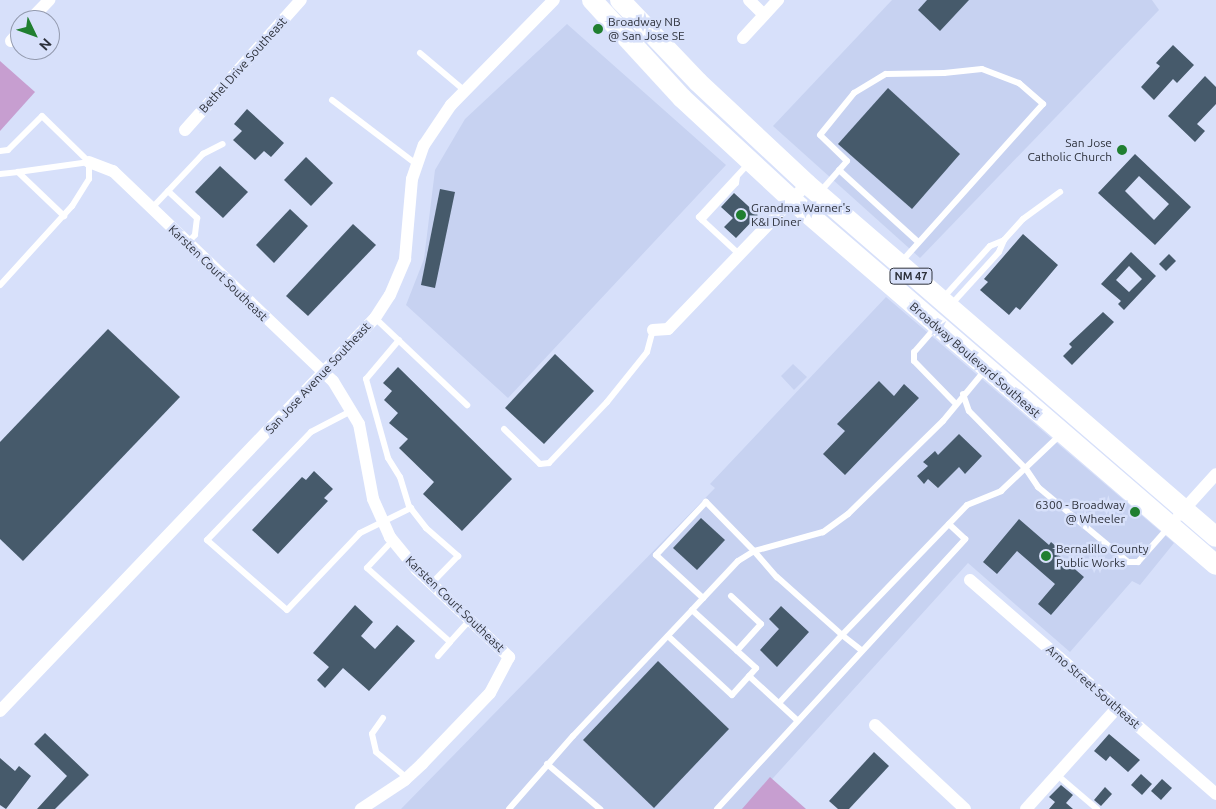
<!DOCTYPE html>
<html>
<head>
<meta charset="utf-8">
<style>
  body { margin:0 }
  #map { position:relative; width:1216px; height:809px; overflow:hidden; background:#d7e0fa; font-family:Ubuntu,sans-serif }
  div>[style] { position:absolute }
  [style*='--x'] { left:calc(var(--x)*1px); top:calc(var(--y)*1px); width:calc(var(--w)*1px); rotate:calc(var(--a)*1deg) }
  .built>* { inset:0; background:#c7d2f1 }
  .green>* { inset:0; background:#c79ed0 }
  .building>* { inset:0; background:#465a6b }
  .service>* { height:6px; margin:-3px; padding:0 3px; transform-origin:3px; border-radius:3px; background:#fff }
  .minor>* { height:12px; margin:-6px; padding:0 6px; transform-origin:6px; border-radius:6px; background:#fff }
  .primary>* { height:20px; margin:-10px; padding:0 10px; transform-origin:10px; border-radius:10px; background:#fff }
  .dots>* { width:14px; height:14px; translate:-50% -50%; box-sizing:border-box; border:2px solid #d7e0fa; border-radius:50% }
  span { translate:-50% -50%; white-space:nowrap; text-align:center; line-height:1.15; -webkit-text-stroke:5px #d7e0fa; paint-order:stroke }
  .shield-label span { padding:1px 4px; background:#d7e0fa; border:1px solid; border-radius:4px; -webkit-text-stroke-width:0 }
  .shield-label { font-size:11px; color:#2e323c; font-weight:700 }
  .poi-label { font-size:12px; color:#2e323c }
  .left { translate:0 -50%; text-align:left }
  .right { translate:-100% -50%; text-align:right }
  .street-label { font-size:12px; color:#2e323c }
  .north { position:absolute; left:10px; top:10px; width:50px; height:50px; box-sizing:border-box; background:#d7e0fa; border:1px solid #939aae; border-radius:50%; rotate:132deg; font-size:14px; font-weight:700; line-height:20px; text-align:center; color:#2e323c }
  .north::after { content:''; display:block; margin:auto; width:18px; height:22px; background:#207f30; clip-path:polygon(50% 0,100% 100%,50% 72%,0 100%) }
</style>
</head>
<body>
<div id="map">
  <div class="built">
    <i style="clip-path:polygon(892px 0,1152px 0,1159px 10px,920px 258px,773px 126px)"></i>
    <i style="clip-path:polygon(567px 24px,726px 165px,508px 398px,406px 305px,424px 259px,435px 170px,465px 119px)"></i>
    <i style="clip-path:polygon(886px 297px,1174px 543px,1140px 585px,1132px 581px,1070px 652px,968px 563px,745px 809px,401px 809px,715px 488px,710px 484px)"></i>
    <i style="clip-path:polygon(793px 364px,807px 377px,794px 390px,781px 376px)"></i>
  </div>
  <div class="green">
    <i style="clip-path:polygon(0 61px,35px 92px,0 131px)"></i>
    <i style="clip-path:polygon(770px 777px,806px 809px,742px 809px)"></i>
  </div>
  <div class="building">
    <i style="clip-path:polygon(927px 0,969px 0,940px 31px,918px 10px)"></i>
    <i style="clip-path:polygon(1173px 45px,1194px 65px,1177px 83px,1173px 79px,1154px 100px,1141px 87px,1160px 66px,1156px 63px)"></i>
    <i style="clip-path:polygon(1205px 76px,1216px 87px,1216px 104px,1197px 124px,1205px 131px,1195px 142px,1168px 116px)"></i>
    <i style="clip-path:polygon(888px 88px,960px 154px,912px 209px,838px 144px)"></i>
    <i style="clip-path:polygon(247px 109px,284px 143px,271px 157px,264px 151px,255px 160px,233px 140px,242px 131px,234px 124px)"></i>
    <i style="clip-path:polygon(evenodd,1135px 154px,1191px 207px,1155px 245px,1098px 193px,1135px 154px,1139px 176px,1169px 204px,1154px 220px,1125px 191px,1139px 176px)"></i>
    <i style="clip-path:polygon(306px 157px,333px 183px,311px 206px,284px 180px)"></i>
    <i style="clip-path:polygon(220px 166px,248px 192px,223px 218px,195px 192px)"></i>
    <i style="clip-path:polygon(440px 189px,455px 192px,435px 288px,421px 285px)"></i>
    <i style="clip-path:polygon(734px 193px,758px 215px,736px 238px,724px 227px,733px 218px,721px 207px)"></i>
    <i style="clip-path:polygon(290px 209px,308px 226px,274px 263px,256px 245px)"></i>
    <i style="clip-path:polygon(353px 224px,376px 245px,308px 316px,286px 296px)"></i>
    <i style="clip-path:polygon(1023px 234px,1058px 265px,1020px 310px,1016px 307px,1009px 315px,980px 290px,988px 282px,984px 279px)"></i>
    <i style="clip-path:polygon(evenodd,1131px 252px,1156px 276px,1124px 310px,1118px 304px,1121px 301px,1101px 284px,1131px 252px,1129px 266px,1142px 279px,1129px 292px,1116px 280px,1129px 266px)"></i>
    <i style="clip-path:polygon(1169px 254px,1176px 261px,1166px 271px,1159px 264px)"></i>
    <i style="clip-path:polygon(1103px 312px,1114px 322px,1072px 365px,1063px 356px,1072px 347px,1069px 344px)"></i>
    <i style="clip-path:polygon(108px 329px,180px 397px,23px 561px,0 539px,0 442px)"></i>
    <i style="clip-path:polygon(555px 354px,594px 391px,544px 444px,505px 408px)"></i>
    <i style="clip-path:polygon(398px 367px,512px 479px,462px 531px,423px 494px,434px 482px,399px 448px,408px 439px,389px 423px,398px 413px,384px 400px,392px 391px,383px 383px)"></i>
    <i style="clip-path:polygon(879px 381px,894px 396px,904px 384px,919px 398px,845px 475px,823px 454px,845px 431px,837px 424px)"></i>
    <i style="clip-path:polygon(959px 434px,982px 456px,965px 474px,959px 467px,938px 488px,928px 479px,924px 484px,917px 476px,928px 466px,923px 462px,935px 451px,938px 455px)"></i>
    <i style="clip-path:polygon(314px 471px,333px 489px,324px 498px,328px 501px,278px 554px,252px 530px,302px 477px,306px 480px)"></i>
    <i style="clip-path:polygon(701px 518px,725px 540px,697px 570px,673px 548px)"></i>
    <i style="clip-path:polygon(1019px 519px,1049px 545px,1051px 542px,1058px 548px,1055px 552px,1084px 577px,1051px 615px,1038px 604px,1055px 584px,1017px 551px,997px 574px,983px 562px)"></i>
    <i style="clip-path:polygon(355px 605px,373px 622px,361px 636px,375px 649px,397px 625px,415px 641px,369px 691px,343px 668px,325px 688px,317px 680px,329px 667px,313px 653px)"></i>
    <i style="clip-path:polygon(781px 606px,809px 632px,777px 667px,760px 650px,779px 629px,769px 619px)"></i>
    <i style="clip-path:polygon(658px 661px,729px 729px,654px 808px,583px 740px)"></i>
    <i style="clip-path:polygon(45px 733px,89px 775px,55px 809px,37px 809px,67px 776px,34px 744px)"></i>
    <i style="clip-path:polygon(1109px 734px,1140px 760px,1128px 772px,1110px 756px,1106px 761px,1094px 751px)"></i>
    <i style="clip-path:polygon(874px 752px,889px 766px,849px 809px,838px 809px,829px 801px)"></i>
    <i style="clip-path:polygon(0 758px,15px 771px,19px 766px,31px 776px,6px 809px,0 805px)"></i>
    <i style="clip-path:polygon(1141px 774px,1152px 784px,1142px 795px,1131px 785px)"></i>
    <i style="clip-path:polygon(1162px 779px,1172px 788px,1161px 800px,1151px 791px)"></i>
    <i style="clip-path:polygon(1061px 785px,1073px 795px,1066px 803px,1073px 809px,1049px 809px,1055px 802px,1049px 797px)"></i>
    <i style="clip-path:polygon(1105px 787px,1112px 794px,1101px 806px,1094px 800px)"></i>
  </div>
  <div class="service">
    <i style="--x:420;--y:53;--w:59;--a:40.2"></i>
    <i style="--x:332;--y:100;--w:106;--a:37.3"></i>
    <i style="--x:0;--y:151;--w:8;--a:-7"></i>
    <i style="--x:8;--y:150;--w:48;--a:-45"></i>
    <i style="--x:42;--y:116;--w:66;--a:44.4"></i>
    <i style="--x:89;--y:162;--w:17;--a:90"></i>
    <i style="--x:89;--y:179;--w:32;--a:122"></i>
    <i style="--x:72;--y:206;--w:107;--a:132.3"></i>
    <i style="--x:839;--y:170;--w:107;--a:42.3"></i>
    <i style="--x:18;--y:172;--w:72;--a:-8"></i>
    <i style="--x:0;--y:174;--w:18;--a:-6"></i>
    <i style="--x:18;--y:172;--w:64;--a:43.7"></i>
    <i style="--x:168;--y:191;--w:40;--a:43"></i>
    <i style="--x:197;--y:218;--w:17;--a:97"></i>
    <i style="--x:195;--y:235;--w:11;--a:135"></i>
    <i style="--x:820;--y:192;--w:41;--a:-48.9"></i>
    <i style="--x:847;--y:161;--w:37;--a:-136"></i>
    <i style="--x:820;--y:135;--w:54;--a:-51"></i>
    <i style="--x:854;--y:93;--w:37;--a:-31"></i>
    <i style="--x:886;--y:74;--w:58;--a:-1"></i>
    <i style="--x:944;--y:73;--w:38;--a:-6"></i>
    <i style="--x:982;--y:69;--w:40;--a:21"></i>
    <i style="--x:1019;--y:83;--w:32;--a:41"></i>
    <i style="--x:1043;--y:104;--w:212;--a:131.9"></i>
    <i style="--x:151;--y:209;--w:76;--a:-46.6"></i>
    <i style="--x:203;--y:154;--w:22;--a:-27"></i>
    <i style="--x:702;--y:220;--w:50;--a:-47.4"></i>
    <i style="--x:736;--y:183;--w:6;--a:-81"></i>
    <i style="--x:1004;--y:240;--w:28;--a:-48"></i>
    <i style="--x:1023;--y:219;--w:46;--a:-36.1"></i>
    <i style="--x:740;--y:255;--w:56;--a:-137.2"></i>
    <i style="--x:699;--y:217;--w:72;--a:-47.2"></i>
    <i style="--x:943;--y:298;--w:70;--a:-47.9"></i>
    <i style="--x:990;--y:246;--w:15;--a:-23"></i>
    <i style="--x:1004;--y:240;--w:13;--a:113"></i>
    <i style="--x:999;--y:252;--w:72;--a:132.2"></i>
    <i style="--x:375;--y:318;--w:127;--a:43.4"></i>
    <i style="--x:936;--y:327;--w:33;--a:131"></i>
    <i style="--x:914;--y:352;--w:9;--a:90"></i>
    <i style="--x:914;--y:361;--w:59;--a:45.7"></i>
    <i style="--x:399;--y:340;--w:51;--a:130.2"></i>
    <i style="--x:366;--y:379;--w:82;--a:74.4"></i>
    <i style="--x:388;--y:458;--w:22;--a:58"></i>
    <i style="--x:400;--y:477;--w:30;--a:73"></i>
    <i style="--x:409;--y:506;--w:28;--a:52"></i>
    <i style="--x:426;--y:528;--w:43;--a:41.2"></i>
    <i style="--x:458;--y:556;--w:37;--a:134"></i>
    <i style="--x:986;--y:369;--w:67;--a:129.6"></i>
    <i style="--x:943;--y:421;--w:133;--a:135.6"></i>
    <i style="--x:848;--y:514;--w:31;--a:144"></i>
    <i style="--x:823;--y:532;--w:72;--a:164.6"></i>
    <i style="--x:754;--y:551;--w:35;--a:49"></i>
    <i style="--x:777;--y:577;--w:87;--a:41.7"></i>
    <i style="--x:842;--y:635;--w:180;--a:-46.1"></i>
    <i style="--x:967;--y:505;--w:37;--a:-22"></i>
    <i style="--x:1001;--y:491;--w:81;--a:-43.5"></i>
    <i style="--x:963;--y:394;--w:18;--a:71"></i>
    <i style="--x:969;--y:411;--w:81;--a:45.5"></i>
    <i style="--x:1026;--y:469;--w:22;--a:56"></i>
    <i style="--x:1038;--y:487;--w:117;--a:39.8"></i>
    <i style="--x:1128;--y:562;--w:10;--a:0"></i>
    <i style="--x:1138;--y:562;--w:45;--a:-48.6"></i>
    <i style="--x:353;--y:410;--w:47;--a:152.4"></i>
    <i style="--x:311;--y:432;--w:150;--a:133.9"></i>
    <i style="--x:207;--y:540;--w:106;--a:41.2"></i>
    <i style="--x:287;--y:610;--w:106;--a:-46.5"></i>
    <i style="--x:360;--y:533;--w:57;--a:-26.1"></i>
    <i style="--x:504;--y:429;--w:50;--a:44.2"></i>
    <i style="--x:540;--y:464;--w:9;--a:-6"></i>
    <i style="--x:549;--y:463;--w:84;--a:-46.4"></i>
    <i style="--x:607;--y:402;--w:64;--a:-51.3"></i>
    <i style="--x:647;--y:352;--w:23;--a:-75"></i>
    <i style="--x:393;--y:540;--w:38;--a:133"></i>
    <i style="--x:367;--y:568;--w:111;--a:41.7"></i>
    <i style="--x:450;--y:642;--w:30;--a:-48"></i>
    <i style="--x:731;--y:596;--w:41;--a:43"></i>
    <i style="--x:761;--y:624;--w:36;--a:132"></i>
    <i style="--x:668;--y:636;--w:87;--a:42.7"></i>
    <i style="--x:732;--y:695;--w:36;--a:-48"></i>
    <i style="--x:756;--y:668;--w:86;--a:-137.8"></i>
    <i style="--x:438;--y:656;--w:18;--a:-49"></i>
    <i style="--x:749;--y:676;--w:65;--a:42.5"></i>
    <i style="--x:779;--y:703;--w:93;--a:-47.2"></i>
    <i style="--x:842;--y:635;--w:24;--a:38"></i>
    <i style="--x:383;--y:718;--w:19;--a:125"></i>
    <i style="--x:372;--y:734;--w:18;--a:77"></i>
    <i style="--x:376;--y:752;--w:40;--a:40"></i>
    <i style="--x:547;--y:764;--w:70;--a:40.3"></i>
    <i style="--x:1056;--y:774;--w:54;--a:40.5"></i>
    <i style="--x:509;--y:809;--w:97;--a:-48.8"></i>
    <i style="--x:573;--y:736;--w:173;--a:-46.6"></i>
    <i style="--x:692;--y:610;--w:67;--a:-46.8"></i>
    <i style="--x:738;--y:561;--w:19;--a:-32"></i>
    <i style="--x:754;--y:551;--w:69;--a:-134.4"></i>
    <i style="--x:706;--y:502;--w:73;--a:133.3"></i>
    <i style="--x:656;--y:555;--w:64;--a:42.5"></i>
    <i style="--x:717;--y:809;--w:367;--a:-47.4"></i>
    <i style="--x:965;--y:539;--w:22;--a:-137"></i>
  </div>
  <div class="minor">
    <i style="--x:749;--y:0;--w:21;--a:45"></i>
    <i style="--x:30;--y:20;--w:28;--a:-46"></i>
    <i style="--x:743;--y:38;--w:52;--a:-47.4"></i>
    <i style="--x:11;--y:41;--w:13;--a:-48"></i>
    <i style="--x:185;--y:130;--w:174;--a:-48.3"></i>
    <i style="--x:89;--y:162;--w:26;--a:21"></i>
    <i style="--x:113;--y:171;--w:304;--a:43.7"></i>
    <i style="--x:333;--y:381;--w:50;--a:58.8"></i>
    <i style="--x:359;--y:424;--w:76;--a:79.4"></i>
    <i style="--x:373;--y:499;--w:42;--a:65.9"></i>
    <i style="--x:390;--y:537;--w:43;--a:50.7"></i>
    <i style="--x:417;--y:570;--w:127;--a:43.4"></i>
    <i style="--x:509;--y:657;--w:41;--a:117.8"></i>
    <i style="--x:490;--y:693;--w:98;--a:133.8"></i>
    <i style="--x:422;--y:764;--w:23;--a:137"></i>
    <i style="--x:405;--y:780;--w:53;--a:146.6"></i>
    <i style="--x:653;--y:330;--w:15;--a:-4"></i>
    <i style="--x:668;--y:329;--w:201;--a:-46.2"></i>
    <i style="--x:1179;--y:515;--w:55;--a:-47.9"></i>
    <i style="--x:970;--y:580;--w:326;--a:41"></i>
    <i style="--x:0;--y:711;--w:543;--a:-46.34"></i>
    <i style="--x:375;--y:318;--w:27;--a:-57"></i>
    <i style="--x:390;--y:295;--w:39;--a:-67"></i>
    <i style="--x:405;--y:259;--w:80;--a:-85"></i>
    <i style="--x:412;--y:179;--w:36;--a:-71"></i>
    <i style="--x:424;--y:145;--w:48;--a:-56"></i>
    <i style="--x:451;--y:105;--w:147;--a:-45.6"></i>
    <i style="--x:875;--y:725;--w:123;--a:43"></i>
    <i style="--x:1026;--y:809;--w:136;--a:-48"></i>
  </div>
  <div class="primary">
    <i style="--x:592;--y:0;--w:133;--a:47.4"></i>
    <i style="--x:682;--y:98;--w:150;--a:42.8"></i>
    <i style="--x:792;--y:200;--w:559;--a:40.72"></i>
    <i style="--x:620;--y:0;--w:113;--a:46.4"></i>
    <i style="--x:698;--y:82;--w:149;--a:43.1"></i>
    <i style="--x:807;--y:184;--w:540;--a:40.8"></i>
  </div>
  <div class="dots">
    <i style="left:598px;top:29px;background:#207f30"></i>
    <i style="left:1122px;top:150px;background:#207f30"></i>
    <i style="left:741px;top:215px;background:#207f30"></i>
    <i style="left:1135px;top:512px;background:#207f30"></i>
    <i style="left:1046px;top:556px;background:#207f30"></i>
  </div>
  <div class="shield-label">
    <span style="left:911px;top:276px">NM 47</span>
  </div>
  <div class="poi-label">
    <span class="left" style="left:608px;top:29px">Broadway NB<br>@ San Jose SE</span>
    <span class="right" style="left:1112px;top:150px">San Jose<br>Catholic Church</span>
    <span class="left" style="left:751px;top:215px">Grandma Warner's<br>K&amp;I Diner</span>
    <span class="right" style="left:1125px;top:512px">6300 - Broadway<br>@ Wheeler</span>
    <span class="left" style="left:1056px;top:556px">Bernalillo County<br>Public Works</span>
  </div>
  <div class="street-label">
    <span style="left:243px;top:65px;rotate:-48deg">Bethel Drive Southeast</span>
    <span style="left:218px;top:273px;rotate:44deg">Karsten Court Southeast</span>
    <span style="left:975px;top:360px;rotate:41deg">Broadway Boulevard Southeast</span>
    <span style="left:318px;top:378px;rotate:-47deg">San Jose Avenue Southeast</span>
    <span style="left:455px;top:604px;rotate:44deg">Karsten Court Southeast</span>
    <span style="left:1093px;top:687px;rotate:41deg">Arno Street Southeast</span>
  </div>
  <div class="north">N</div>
</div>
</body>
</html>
